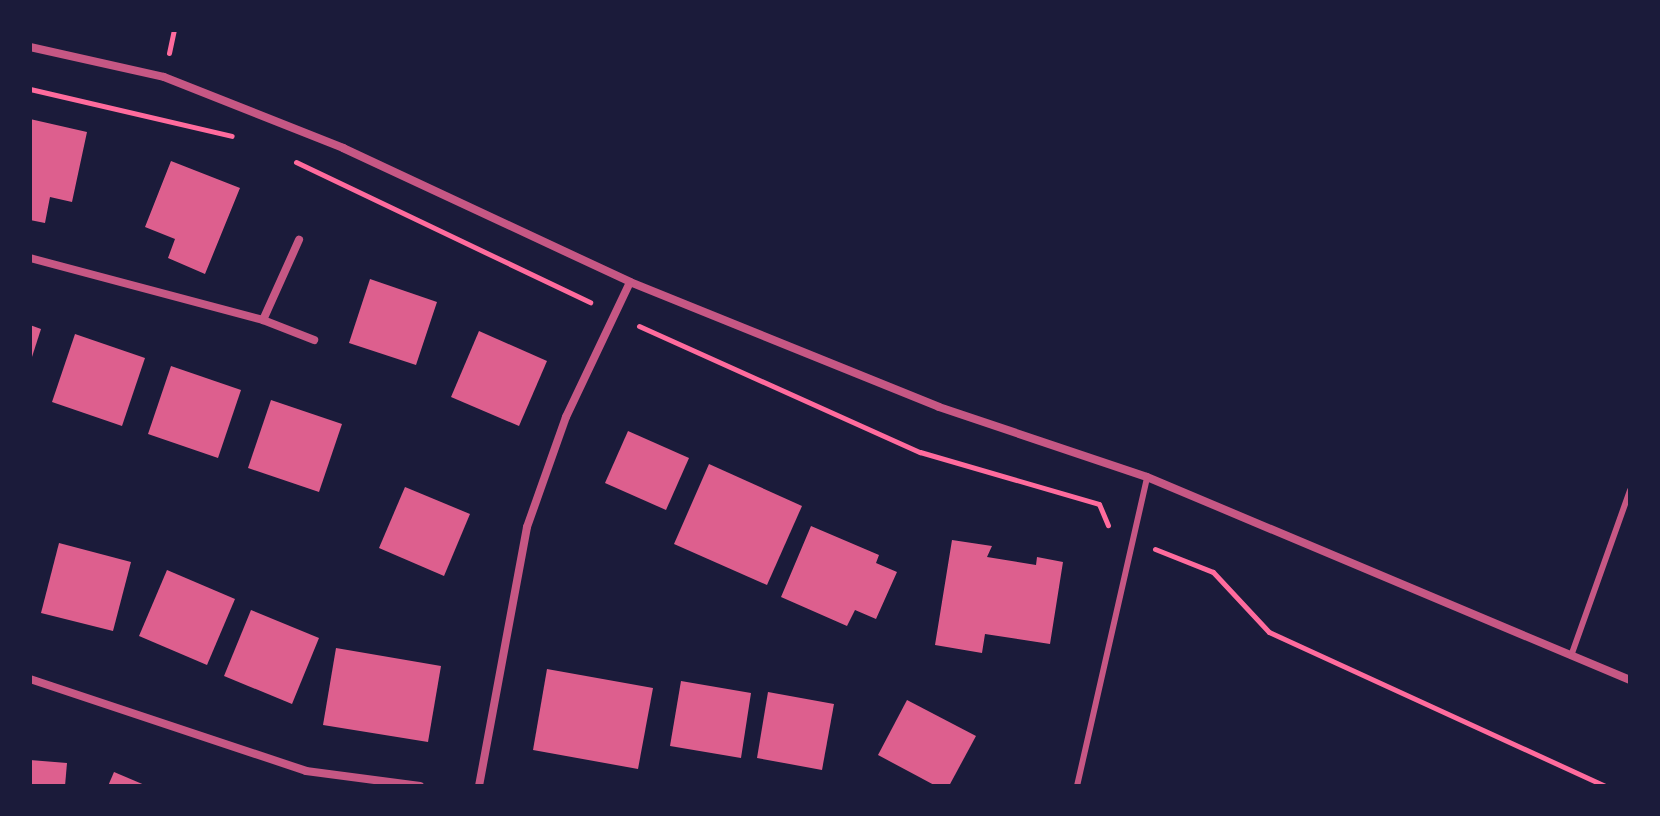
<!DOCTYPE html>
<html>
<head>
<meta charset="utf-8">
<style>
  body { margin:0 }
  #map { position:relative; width:1660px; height:816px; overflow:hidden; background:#1b1b3a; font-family:Barlow,sans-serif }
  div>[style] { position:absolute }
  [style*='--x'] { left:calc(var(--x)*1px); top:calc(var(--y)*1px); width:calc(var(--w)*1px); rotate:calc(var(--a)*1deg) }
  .building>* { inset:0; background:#dd5f8e }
  .path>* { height:5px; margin:-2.5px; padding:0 2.5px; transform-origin:2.5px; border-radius:2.5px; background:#ff6b9d }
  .service>* { height:6px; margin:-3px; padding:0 3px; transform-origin:3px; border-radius:3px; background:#c65784 }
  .minor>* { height:8px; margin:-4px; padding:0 4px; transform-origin:4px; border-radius:4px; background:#c65784 }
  span { translate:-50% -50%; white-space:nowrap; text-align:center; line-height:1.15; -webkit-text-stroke:8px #1b1b3a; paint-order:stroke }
  .frame { position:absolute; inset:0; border:32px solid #1b1b3a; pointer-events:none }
</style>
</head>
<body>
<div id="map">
  <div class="building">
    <i style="clip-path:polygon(30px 119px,87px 132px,72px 202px,50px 197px,45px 223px,30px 220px)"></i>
    <i style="clip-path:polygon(171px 161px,240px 188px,205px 274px,168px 258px,175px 239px,145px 227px)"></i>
    <i style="clip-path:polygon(370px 279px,437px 302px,416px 365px,349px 343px)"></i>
    <i style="clip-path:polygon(30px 325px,41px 329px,31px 360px,30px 360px)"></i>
    <i style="clip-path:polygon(479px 331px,547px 361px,519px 426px,451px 397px)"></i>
    <i style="clip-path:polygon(75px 334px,145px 358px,122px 426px,52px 402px)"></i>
    <i style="clip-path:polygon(171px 366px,241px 390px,218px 458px,148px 434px)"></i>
    <i style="clip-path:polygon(271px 400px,342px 424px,319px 492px,248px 468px)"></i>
    <i style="clip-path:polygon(628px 431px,689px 458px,666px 510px,605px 483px)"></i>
    <i style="clip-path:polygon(709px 464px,802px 506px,767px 585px,674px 544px)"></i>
    <i style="clip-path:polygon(405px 487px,470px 514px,444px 576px,379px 548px)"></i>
    <i style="clip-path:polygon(811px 526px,879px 555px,876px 563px,897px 572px,876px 619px,855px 610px,847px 626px,781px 597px)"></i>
    <i style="clip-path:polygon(952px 540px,992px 546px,987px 557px,1036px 565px,1037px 557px,1063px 562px,1050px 644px,985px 634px,982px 653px,935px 645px)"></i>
    <i style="clip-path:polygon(59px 543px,131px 562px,113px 631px,41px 613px)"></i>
    <i style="clip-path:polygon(167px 570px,235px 599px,207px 665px,139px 636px)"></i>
    <i style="clip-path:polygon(251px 610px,319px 638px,292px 704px,224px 676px)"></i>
    <i style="clip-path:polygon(336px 648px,441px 666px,428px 742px,323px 725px)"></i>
    <i style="clip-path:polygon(547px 669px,653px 688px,638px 769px,533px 750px)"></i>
    <i style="clip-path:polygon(681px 681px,751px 693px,741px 758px,670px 746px)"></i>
    <i style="clip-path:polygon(768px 692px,834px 704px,822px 770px,757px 758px)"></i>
    <i style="clip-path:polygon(907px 700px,976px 736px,949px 786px,936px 786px,878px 755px)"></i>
    <i style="clip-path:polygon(30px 760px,67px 763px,65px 786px,30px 786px)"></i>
    <i style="clip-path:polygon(114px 772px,147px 786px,108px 786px)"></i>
  </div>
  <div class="path">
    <i style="--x:169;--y:53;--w:24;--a:-78"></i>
    <i style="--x:30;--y:89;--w:207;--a:13.1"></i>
    <i style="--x:296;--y:162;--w:326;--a:25.5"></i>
    <i style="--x:639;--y:326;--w:308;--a:24.2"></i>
    <i style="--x:920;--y:452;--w:186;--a:16.2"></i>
    <i style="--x:1099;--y:504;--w:23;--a:67"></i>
    <i style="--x:1155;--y:549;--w:62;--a:21.6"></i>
    <i style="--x:1213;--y:572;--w:82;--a:47"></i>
    <i style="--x:1269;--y:632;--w:371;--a:24.6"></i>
  </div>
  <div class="service">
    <i style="--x:1571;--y:656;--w:176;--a:-70.4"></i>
    <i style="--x:1077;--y:786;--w:317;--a:-77.2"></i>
  </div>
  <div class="minor">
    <i style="--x:30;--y:47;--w:137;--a:12.6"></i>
    <i style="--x:164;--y:77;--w:193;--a:21.6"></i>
    <i style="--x:343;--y:148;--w:317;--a:25"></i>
    <i style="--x:630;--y:282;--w:333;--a:22"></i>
    <i style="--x:939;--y:407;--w:219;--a:18.6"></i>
    <i style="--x:1147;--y:477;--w:524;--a:22.8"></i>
    <i style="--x:30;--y:258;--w:241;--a:14.9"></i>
    <i style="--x:263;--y:320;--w:55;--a:21.4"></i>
    <i style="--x:263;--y:320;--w:88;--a:-65.8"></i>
    <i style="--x:30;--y:679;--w:291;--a:18.4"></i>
    <i style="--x:306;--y:771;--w:115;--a:7.5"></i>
    <i style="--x:479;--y:786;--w:263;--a:-79.5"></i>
    <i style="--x:527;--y:527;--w:117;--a:-70.5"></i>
    <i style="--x:566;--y:417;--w:149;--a:-64.6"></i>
  </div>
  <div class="frame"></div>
</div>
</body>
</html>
